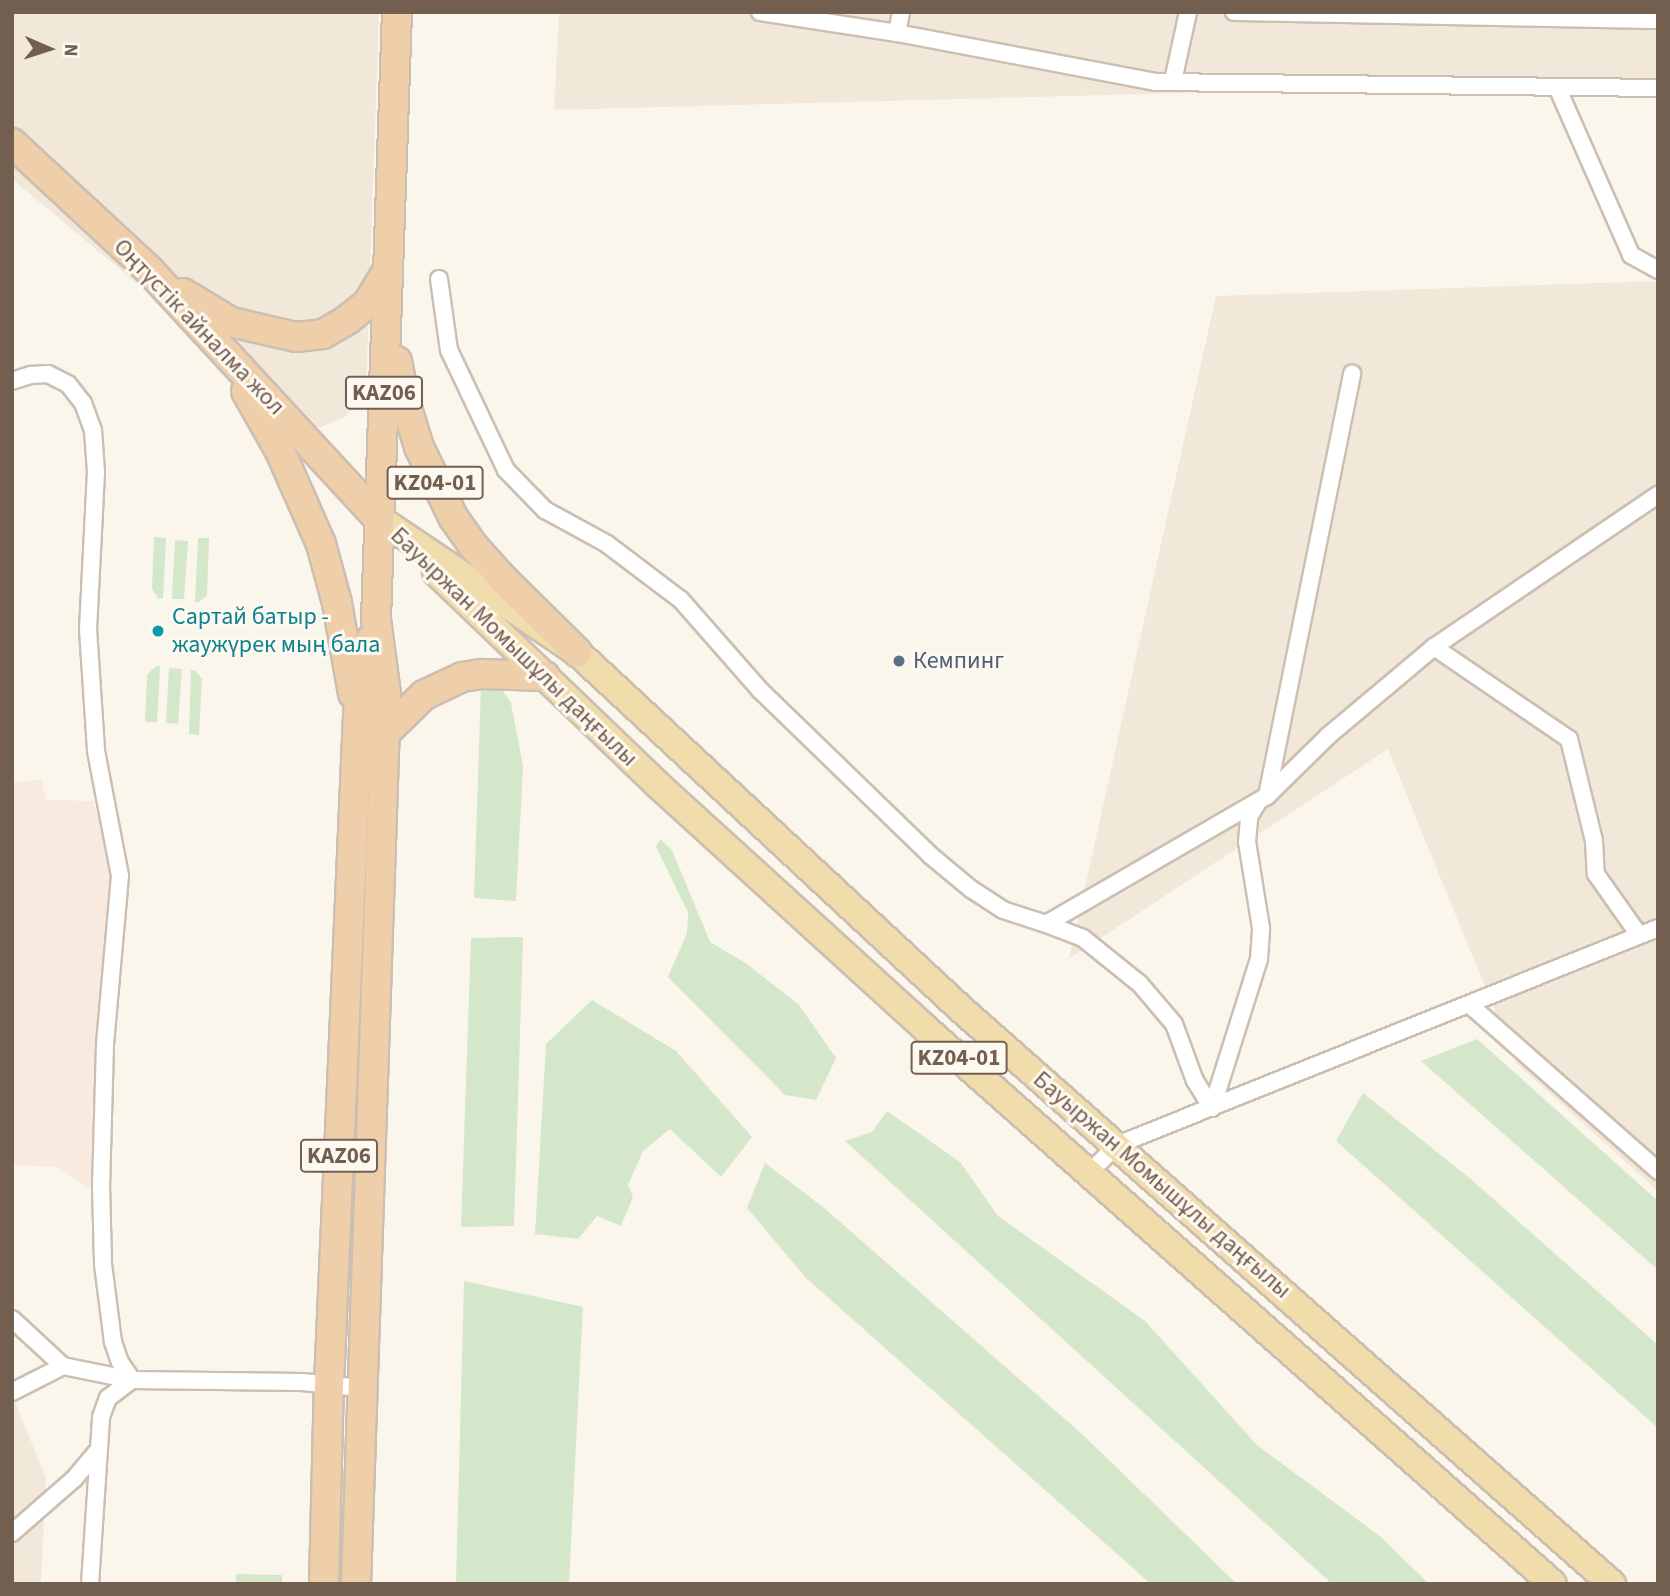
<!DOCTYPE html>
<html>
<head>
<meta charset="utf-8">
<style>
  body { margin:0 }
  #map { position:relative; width:1670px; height:1596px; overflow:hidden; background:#fbf6eb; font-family:"Source Sans 3",sans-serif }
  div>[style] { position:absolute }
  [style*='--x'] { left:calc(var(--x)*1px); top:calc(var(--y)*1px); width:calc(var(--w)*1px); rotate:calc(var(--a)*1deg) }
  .residential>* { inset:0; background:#f1e8da }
  .commercial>* { inset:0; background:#f9eae0 }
  .green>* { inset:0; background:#d4e7ca }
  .roads { filter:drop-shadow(2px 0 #ccbfb2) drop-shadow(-2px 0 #ccbfb2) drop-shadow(0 2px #ccbfb2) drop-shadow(0 -2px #ccbfb2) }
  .minor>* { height:16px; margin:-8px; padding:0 8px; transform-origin:8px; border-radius:8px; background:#fff }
  .primary>* { height:26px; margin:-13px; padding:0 13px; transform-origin:13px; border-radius:13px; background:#f1ddab }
  .trunk>* { height:28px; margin:-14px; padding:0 14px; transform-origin:14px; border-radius:14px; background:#efceaa }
  .dots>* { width:19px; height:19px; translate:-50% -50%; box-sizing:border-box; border:4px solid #fdf9f1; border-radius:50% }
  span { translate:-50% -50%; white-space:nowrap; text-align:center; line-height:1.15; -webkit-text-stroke:6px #fdf9f1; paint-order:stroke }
  .shield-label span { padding:2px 5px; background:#fdf9f1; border:2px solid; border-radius:5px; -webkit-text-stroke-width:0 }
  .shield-label { font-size:23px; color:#735f50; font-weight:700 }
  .street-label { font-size:24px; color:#735f50 }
  .culture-label { font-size:24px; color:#0d838f }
  .left { translate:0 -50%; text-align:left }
  .service-label { font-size:24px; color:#4e5e75 }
  .frame { position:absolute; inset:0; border:14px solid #735f50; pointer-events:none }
  .north { position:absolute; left:14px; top:14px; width:70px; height:70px; -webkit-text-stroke:5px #fdf9f1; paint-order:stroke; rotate:93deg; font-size:19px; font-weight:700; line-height:28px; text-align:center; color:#735f50 }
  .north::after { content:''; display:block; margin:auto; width:24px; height:32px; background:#735f50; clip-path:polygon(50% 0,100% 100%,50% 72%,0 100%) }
</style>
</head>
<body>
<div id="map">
  <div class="residential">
    <i style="clip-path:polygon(12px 12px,379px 12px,366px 391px,345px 417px,321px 427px,307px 426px,12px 179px)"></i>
    <i style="clip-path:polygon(559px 12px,1658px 12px,1658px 80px,554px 110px)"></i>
    <i style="clip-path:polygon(1658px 281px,1658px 1191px,1516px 1063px,1388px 749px,1069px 959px,1216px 296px)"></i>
    <i style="clip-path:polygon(12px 1395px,46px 1478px,41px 1584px,12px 1584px)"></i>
  </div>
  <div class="commercial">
    <i style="clip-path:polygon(41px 780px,47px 800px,93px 801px,113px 868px,97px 1193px,56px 1167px,12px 1165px,12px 782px)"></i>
  </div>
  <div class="green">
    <i style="clip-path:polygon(154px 537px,166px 538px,163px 598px,158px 599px,152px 588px)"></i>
    <i style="clip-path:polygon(198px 538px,209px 538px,207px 595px,199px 602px,195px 602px)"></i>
    <i style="clip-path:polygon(175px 540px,188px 541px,184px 599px,172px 599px)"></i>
    <i style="clip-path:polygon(156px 666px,160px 666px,157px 722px,145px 722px,147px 675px)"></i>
    <i style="clip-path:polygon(169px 668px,182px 669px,178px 724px,166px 723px)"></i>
    <i style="clip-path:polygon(191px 670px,196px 671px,202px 679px,199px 735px,189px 734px)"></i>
    <i style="clip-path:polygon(494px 677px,511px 703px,523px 766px,516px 901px,474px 898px,481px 687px)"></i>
    <i style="clip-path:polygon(660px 839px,672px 850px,710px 942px,747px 964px,799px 1005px,836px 1058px,816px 1100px,785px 1095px,668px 977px,687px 933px,688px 912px,656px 847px)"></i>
    <i style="clip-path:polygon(523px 937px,514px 1226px,461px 1227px,471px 938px)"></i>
    <i style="clip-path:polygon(592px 1000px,676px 1051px,752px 1137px,721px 1177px,670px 1129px,643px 1151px,628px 1185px,633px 1197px,621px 1226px,597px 1216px,578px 1239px,535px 1234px,546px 1044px)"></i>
    <i style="clip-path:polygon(1477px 1039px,1658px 1201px,1658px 1270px,1421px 1061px)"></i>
    <i style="clip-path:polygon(1363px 1093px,1473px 1181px,1658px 1345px,1658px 1428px,1336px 1141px)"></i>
    <i style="clip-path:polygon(887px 1111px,960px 1162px,998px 1216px,1145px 1321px,1257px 1445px,1381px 1537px,1429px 1584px,1332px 1584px,845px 1141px,872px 1132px)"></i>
    <i style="clip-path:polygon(765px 1163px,823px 1207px,1083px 1435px,1237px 1584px,1151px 1584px,806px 1278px,747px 1208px)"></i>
    <i style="clip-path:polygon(464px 1281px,583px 1307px,569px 1584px,456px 1584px)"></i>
    <i style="clip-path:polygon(236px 1574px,282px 1575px,282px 1584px,236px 1584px)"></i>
  </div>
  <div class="roads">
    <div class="minor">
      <i style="--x:760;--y:12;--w:139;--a:8.7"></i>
      <i style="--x:897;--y:33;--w:264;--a:10.7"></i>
      <i style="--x:1156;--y:82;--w:502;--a:0.68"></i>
      <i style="--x:1234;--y:12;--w:424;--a:1.1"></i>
      <i style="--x:897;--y:33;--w:21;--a:-79"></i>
      <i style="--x:1173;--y:81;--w:71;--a:-77.7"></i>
      <i style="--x:1557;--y:87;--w:184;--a:66.2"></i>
      <i style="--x:1631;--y:255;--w:31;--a:29"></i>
      <i style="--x:439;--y:279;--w:72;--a:82"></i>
      <i style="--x:449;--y:350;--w:133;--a:64.6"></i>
      <i style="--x:506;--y:470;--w:56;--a:45.7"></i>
      <i style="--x:545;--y:510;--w:71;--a:28.7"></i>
      <i style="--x:607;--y:544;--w:93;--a:37.1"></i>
      <i style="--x:681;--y:600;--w:120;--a:48.7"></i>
      <i style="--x:760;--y:690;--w:237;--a:44.1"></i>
      <i style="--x:930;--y:855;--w:53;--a:39.7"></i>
      <i style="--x:971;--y:889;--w:38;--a:33"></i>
      <i style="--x:1003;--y:910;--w:45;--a:18"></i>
      <i style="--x:12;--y:381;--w:20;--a:-18"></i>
      <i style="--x:31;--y:375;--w:17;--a:-3"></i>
      <i style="--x:48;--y:374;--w:22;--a:27"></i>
      <i style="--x:68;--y:384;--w:24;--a:52"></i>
      <i style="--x:83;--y:403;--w:29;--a:70"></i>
      <i style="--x:93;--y:430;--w:42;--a:85.9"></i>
      <i style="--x:96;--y:472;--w:157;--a:92.9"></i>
      <i style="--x:88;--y:629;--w:122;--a:86.2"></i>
      <i style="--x:96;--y:751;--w:127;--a:79.1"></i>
      <i style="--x:120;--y:876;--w:170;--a:95.1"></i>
      <i style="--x:105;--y:1045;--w:140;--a:91.6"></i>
      <i style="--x:101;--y:1185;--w:79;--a:88.5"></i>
      <i style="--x:103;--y:1264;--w:79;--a:82.7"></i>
      <i style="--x:113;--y:1342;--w:21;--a:71"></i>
      <i style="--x:120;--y:1362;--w:22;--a:56"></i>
      <i style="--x:132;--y:1380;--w:170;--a:0.7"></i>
      <i style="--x:302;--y:1382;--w:59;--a:5.8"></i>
      <i style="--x:1434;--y:647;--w:163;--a:34.3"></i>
      <i style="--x:1569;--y:739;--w:105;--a:76.2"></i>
      <i style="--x:1594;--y:841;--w:33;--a:87"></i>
      <i style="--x:1596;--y:874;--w:75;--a:54.8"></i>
      <i style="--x:1267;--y:796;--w:431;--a:-78.6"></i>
      <i style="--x:1470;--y:1005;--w:251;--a:41.4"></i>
      <i style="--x:1212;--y:1108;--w:32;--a:-122"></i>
      <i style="--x:1195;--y:1081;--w:61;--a:-110.2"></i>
      <i style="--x:1174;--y:1024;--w:52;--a:-130.4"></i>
      <i style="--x:1140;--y:984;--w:73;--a:-141.1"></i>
      <i style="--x:1083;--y:938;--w:40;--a:-159"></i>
      <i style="--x:1046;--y:924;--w:255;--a:-30.1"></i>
      <i style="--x:1267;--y:796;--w:86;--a:-44.5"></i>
      <i style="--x:1328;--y:736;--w:138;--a:-40"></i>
      <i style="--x:1434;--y:647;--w:271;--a:-34.2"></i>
      <i style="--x:1212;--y:1108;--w:156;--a:-72.5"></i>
      <i style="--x:1259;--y:959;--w:31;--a:-86"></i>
      <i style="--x:1261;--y:928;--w:87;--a:-99.2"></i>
      <i style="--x:1247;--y:842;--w:25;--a:-85"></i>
      <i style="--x:1249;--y:817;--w:17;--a:-59"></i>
      <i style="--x:1089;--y:1173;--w:40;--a:-45"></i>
      <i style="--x:1117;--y:1145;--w:583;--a:-21.86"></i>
      <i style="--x:12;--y:1319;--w:69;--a:42.7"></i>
      <i style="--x:63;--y:1366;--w:70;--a:11.5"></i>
      <i style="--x:12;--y:1392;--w:57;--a:-27"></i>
      <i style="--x:12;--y:1533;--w:82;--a:-41.1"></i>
      <i style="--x:74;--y:1479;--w:35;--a:-50"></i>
      <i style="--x:90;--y:1584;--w:167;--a:-86.2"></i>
      <i style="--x:101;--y:1417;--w:20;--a:-70"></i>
      <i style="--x:108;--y:1398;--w:30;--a:-37"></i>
    </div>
    <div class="primary">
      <i style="--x:378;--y:518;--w:240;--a:34"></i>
      <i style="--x:577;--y:652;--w:524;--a:42.91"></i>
      <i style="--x:961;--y:1009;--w:869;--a:41.45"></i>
      <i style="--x:436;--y:572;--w:308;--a:43.8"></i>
      <i style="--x:658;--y:785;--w:362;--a:42.3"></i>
      <i style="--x:926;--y:1029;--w:837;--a:41.51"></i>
    </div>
    <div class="trunk">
      <i style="--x:12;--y:143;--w:188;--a:42.8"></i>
      <i style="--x:150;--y:271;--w:336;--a:47.3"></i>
      <i style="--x:183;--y:293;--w:56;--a:31.1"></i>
      <i style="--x:231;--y:322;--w:67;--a:13"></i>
      <i style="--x:296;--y:337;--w:27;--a:-6"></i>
      <i style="--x:323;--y:334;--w:28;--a:-30"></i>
      <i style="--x:347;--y:320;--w:27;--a:-39"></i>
      <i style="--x:368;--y:303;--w:39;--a:-59"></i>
      <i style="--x:397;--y:361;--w:38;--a:79"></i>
      <i style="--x:404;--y:398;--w:51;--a:73"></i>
      <i style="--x:419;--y:447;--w:78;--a:64.1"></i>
      <i style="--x:453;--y:517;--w:38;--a:55"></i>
      <i style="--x:475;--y:548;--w:43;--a:47.8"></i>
      <i style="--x:504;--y:580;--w:103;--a:44.6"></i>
      <i style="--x:246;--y:391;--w:69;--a:60.5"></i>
      <i style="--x:280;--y:451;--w:102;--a:66.2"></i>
      <i style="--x:321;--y:544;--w:61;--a:74.8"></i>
      <i style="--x:337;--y:603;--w:92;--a:80"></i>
      <i style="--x:384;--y:734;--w:56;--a:-44.3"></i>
      <i style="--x:424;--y:695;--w:42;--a:-25.3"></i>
      <i style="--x:462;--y:677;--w:20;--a:-9"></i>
      <i style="--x:482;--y:674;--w:63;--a:1.8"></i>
      <i style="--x:324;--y:1584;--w:199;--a:-88.6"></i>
      <i style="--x:329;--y:1385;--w:693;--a:-87.52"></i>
      <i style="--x:359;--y:693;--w:55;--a:-77.5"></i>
      <i style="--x:356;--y:1584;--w:891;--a:-88.07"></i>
      <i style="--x:386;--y:694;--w:76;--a:-97.6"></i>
      <i style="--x:376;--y:619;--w:607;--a:-88.02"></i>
    </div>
  </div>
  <div class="dots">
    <i style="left:158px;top:631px;background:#0f9aa8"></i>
    <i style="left:899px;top:661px;background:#5c6f8a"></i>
  </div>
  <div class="shield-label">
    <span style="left:384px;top:393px">KАZ06</span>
    <span style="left:435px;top:483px">KZ04-01</span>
    <span style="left:959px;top:1058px">KZ04-01</span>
    <span style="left:339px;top:1156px">KАZ06</span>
  </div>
  <div class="street-label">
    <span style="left:199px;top:327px;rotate:46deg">Оңтүстік айналма жол</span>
    <span style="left:514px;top:647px;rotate:44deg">Бауыржан Момышұлы даңғылы</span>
    <span style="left:1162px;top:1185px;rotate:41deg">Бауыржан Момышұлы даңғылы</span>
  </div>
  <div class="culture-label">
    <span class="left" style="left:172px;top:631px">Сартай батыр -<br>жаужүрек мың бала</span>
  </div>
  <div class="service-label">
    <span class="left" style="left:913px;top:661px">Кемпинг</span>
  </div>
  <div class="frame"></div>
  <div class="north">N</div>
</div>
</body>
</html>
